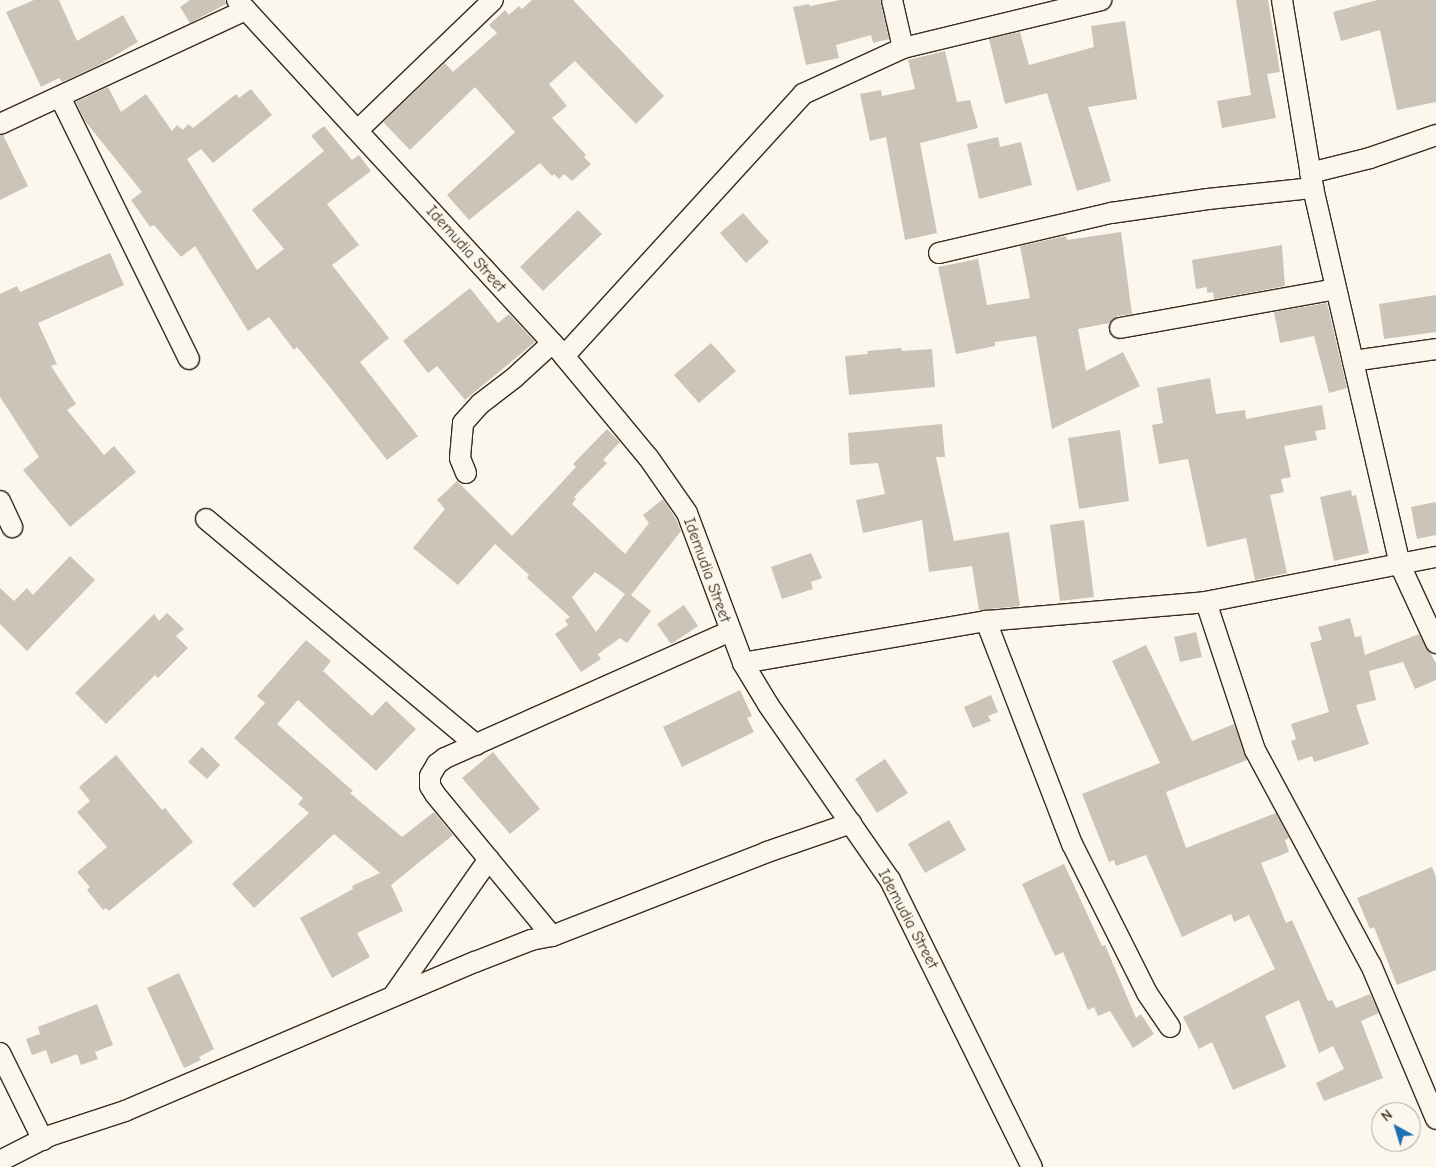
<!DOCTYPE html>
<html>
<head>
<meta charset="utf-8">
<style>
  body { margin:0 }
  #map { position:relative; width:1436px; height:1167px; overflow:hidden; background:#fbf7ec; font-family:"Comic Neue",sans-serif }
  div>[style] { position:absolute }
  [style*='--x'] { left:calc(var(--x)*1px); top:calc(var(--y)*1px); width:calc(var(--w)*1px); rotate:calc(var(--a)*1deg) }
  .building>* { inset:0; background:#ccc4b9 }
  .roads { filter:drop-shadow(1px 0 #3b2a1e) drop-shadow(-1px 0 #3b2a1e) drop-shadow(0 1px #3b2a1e) drop-shadow(0 -1px #3b2a1e) }
  .street>* { height:20px; margin:-10px; padding:0 10px; transform-origin:10px; border-radius:10px; background:#fbf7ec }
  span { translate:-50% -50%; white-space:nowrap; text-align:center; line-height:1.15; -webkit-text-stroke:4px #fbf7ec; paint-order:stroke }
  .street-label { font-size:16px; color:#3b2a1e }
  .north { position:absolute; left:1371px; top:1102px; width:50px; height:50px; box-sizing:border-box; background:#fbf7ec; border:1px solid #aea59a; border-radius:50%; rotate:321deg; font-size:14px; font-weight:700; line-height:20px; text-align:center; color:#3b2a1e }
  .north::after { content:''; display:block; margin:auto; width:18px; height:22px; background:#1f6fb2; clip-path:polygon(50% 0,100% 100%,50% 72%,0 100%) }
</style>
</head>
<body>
<div id="map">
  <div class="building">
    <i style="clip-path:polygon(34px 0,59px 0,77px 41px,123px 15px,138px 42px,97px 66px,62px 82px,59px 78px,41px 87px,6px 12px)"></i>
    <i style="clip-path:polygon(190px 0,225px 0,226px 4px,190px 23px,180px 7px)"></i>
    <i style="clip-path:polygon(532px 0,573px 0,664px 96px,636px 124px,575px 61px,549px 84px,567px 106px,552px 118px,586px 155px,584px 157px,591px 164px,572px 181px,564px 174px,559px 179px,554px 174px,552px 176px,540px 163px,469px 220px,447px 195px,515px 132px,475px 87px,410px 150px,383px 122px,445px 63px,453px 72px,497px 33px,489px 25px,505px 10px,509px 15px,519px 6px,522px 9px)"></i>
    <i style="clip-path:polygon(840px 0,880px 0,889px 39px,873px 43px,871px 35px,836px 45px,839px 58px,806px 65px,793px 7px,809px 4px,810px 6px)"></i>
    <i style="clip-path:polygon(1236px 0,1268px 0,1280px 72px,1267px 74px,1276px 118px,1222px 128px,1217px 101px,1251px 95px)"></i>
    <i style="clip-path:polygon(1377px 0,1436px 0,1436px 102px,1397px 110px,1380px 30px,1341px 41px,1333px 12px)"></i>
    <i style="clip-path:polygon(1125px 21px,1137px 99px,1088px 107px,1111px 181px,1077px 191px,1047px 93px,1005px 104px,989px 39px,1020px 32px,1029px 65px,1094px 47px,1091px 26px)"></i>
    <i style="clip-path:polygon(945px 51px,957px 102px,970px 100px,978px 128px,920px 143px,937px 233px,905px 240px,886px 137px,870px 141px,860px 94px,881px 90px,882px 96px,915px 89px,908px 60px)"></i>
    <i style="clip-path:polygon(108px 87px,121px 112px,146px 94px,172px 131px,177px 125px,183px 130px,188px 124px,193px 128px,236px 94px,239px 98px,251px 89px,272px 115px,213px 163px,201px 149px,187px 159px,257px 270px,284px 249px,252px 210px,324px 151px,311px 136px,324px 126px,352px 160px,359px 155px,371px 171px,327px 204px,359px 245px,332px 265px,389px 338px,360px 362px,418px 436px,387px 460px,329px 386px,297px 347px,294px 350px,269px 317px,248px 331px,195px 246px,181px 257px,154px 225px,150px 227px,131px 200px,142px 192px,85px 121px,76px 102px)"></i>
    <i style="clip-path:polygon(3px 135px,28px 186px,0 200px,0 136px)"></i>
    <i style="clip-path:polygon(998px 137px,1000px 147px,1021px 142px,1032px 185px,979px 199px,967px 144px)"></i>
    <i style="clip-path:polygon(578px 210px,602px 234px,543px 291px,520px 267px)"></i>
    <i style="clip-path:polygon(743px 213px,769px 242px,746px 263px,720px 233px)"></i>
    <i style="clip-path:polygon(1121px 232px,1132px 314px,1117px 316px,1109px 323px,1078px 329px,1086px 371px,1123px 352px,1140px 386px,1052px 429px,1036px 336px,995px 342px,995px 346px,956px 354px,938px 267px,978px 259px,987px 305px,1030px 298px,1020px 246px,1066px 236px,1067px 240px)"></i>
    <i style="clip-path:polygon(1282px 245px,1285px 286px,1214px 299px,1213px 292px,1207px 293px,1207px 287px,1196px 289px,1192px 260px)"></i>
    <i style="clip-path:polygon(110px 253px,124px 285px,38px 323px,57px 364px,51px 366px,76px 404px,67px 410px,104px 455px,114px 446px,136px 472px,70px 527px,23px 470px,39px 457px,0 397px,0 294px,17px 286px,20px 292px)"></i>
    <i style="clip-path:polygon(470px 288px,498px 323px,509px 314px,535px 342px,465px 400px,437px 366px,428px 373px,403px 341px)"></i>
    <i style="clip-path:polygon(1436px 295px,1436px 332px,1384px 339px,1379px 304px)"></i>
    <i style="clip-path:polygon(1327px 303px,1347px 388px,1329px 393px,1314px 336px,1280px 343px,1274px 312px)"></i>
    <i style="clip-path:polygon(711px 343px,736px 371px,699px 403px,674px 375px)"></i>
    <i style="clip-path:polygon(901px 348px,902px 351px,932px 349px,935px 387px,849px 395px,845px 356px,868px 354px,867px 351px)"></i>
    <i style="clip-path:polygon(1210px 378px,1216px 414px,1245px 410px,1246px 419px,1322px 405px,1326px 429px,1315px 431px,1317px 440px,1284px 446px,1291px 477px,1281px 479px,1284px 492px,1270px 495px,1287px 573px,1255px 580px,1246px 538px,1207px 547px,1188px 459px,1159px 464px,1152px 425px,1163px 423px,1157px 388px)"></i>
    <i style="clip-path:polygon(942px 424px,945px 457px,936px 457px,954px 541px,1009px 532px,1020px 606px,979px 610px,972px 566px,929px 572px,922px 520px,863px 533px,856px 500px,885px 494px,878px 463px,850px 465px,848px 433px)"></i>
    <i style="clip-path:polygon(evenodd,607px 429px,620px 442px,603px 460px,607px 463px,574px 497px,576px 499px,572px 504px,625px 554px,649px 523px,643px 515px,663px 499px,676px 519px,681px 531px,631px 595px,651px 611px,627px 643px,620px 638px,598px 654px,601px 659px,581px 672px,555px 634px,568px 625px,565px 620px,570px 617px,527px 578px,529px 575px,495px 544px,458px 585px,413px 548px,445px 509px,437px 500px,457px 481px,512px 536px,576px 467px,573px 464px,607px 429px,595px 572px,625px 594px,596px 632px,572px 597px,595px 572px)"></i>
    <i style="clip-path:polygon(1120px 430px,1129px 501px,1079px 509px,1068px 438px)"></i>
    <i style="clip-path:polygon(1351px 490px,1352px 496px,1356px 495px,1369px 553px,1334px 561px,1320px 497px)"></i>
    <i style="clip-path:polygon(1436px 502px,1436px 535px,1417px 539px,1411px 507px)"></i>
    <i style="clip-path:polygon(1084px 520px,1094px 597px,1060px 601px,1050px 525px)"></i>
    <i style="clip-path:polygon(811px 553px,822px 578px,811px 582px,813px 589px,782px 599px,771px 567px)"></i>
    <i style="clip-path:polygon(70px 556px,95px 580px,27px 651px,0 624px,0 588px,14px 601px,27px 588px,33px 595px)"></i>
    <i style="clip-path:polygon(684px 605px,698px 626px,671px 644px,657px 624px)"></i>
    <i style="clip-path:polygon(167px 613px,184px 629px,176px 636px,188px 648px,158px 678px,155px 675px,106px 724px,75px 693px,154px 614px,159px 621px)"></i>
    <i style="clip-path:polygon(1350px 618px,1355px 637px,1361px 636px,1365px 655px,1419px 634px,1436px 663px,1436px 680px,1415px 689px,1403px 662px,1369px 671px,1376px 700px,1356px 705px,1369px 744px,1314px 762px,1312px 756px,1298px 761px,1291px 741px,1296px 739px,1291px 724px,1329px 712px,1310px 643px,1322px 640px,1318px 627px)"></i>
    <i style="clip-path:polygon(1196px 632px,1202px 657px,1180px 662px,1174px 637px)"></i>
    <i style="clip-path:polygon(306px 640px,331px 661px,323px 671px,372px 716px,386px 701px,416px 729px,376px 771px,298px 700px,277px 724px,353px 791px,350px 793px,402px 837px,434px 812px,453px 835px,391px 885px,403px 911px,357px 933px,370px 957px,332px 978px,300px 918px,353px 889px,352px 886px,380px 873px,334px 834px,254px 908px,232px 884px,309px 813px,298px 804px,303px 798px,234px 738px,265px 703px,257px 696px)"></i>
    <i style="clip-path:polygon(1146px 645px,1192px 741px,1234px 724px,1247px 760px,1166px 792px,1186px 848px,1276px 813px,1289px 838px,1285px 840px,1289px 852px,1261px 863px,1286px 923px,1292px 920px,1328px 1001px,1332px 1000px,1336px 1008px,1370px 994px,1379px 1013px,1361px 1021px,1383px 1078px,1324px 1101px,1316px 1083px,1344px 1069px,1333px 1046px,1319px 1053px,1299px 1000px,1265px 1016px,1286px 1067px,1233px 1090px,1212px 1042px,1199px 1049px,1183px 1017px,1275px 969px,1249px 915px,1234px 922px,1231px 914px,1182px 937px,1146px 855px,1116px 866px,1114px 860px,1109px 862px,1082px 794px,1160px 763px,1112px 661px)"></i>
    <i style="clip-path:polygon(740px 690px,752px 716px,747px 718px,754px 732px,682px 767px,663px 727px)"></i>
    <i style="clip-path:polygon(991px 695px,998px 712px,988px 716px,991px 721px,973px 728px,964px 707px)"></i>
    <i style="clip-path:polygon(202px 747px,220px 765px,207px 779px,188px 762px)"></i>
    <i style="clip-path:polygon(493px 752px,540px 809px,510px 834px,462px 778px)"></i>
    <i style="clip-path:polygon(116px 755px,162px 810px,165px 808px,193px 842px,109px 911px,106px 908px,103px 910px,87px 890px,90px 887px,77px 872px,107px 847px,77px 812px,90px 801px,79px 787px)"></i>
    <i style="clip-path:polygon(885px 759px,908px 793px,877px 813px,855px 779px)"></i>
    <i style="clip-path:polygon(949px 820px,966px 850px,925px 873px,908px 844px)"></i>
    <i style="clip-path:polygon(1064px 864px,1102px 946px,1105px 945px,1136px 1018px,1141px 1014px,1154px 1034px,1133px 1048px,1110px 1011px,1098px 1016px,1094px 1007px,1088px 1010px,1063px 952px,1055px 956px,1022px 884px)"></i>
    <i style="clip-path:polygon(1432px 867px,1436px 877px,1436px 970px,1397px 985px,1374px 927px,1370px 929px,1357px 898px)"></i>
    <i style="clip-path:polygon(179px 973px,214px 1049px,199px 1057px,201px 1060px,184px 1068px,147px 988px)"></i>
    <i style="clip-path:polygon(97px 1004px,113px 1045px,95px 1052px,98px 1059px,81px 1065px,77px 1054px,51px 1064px,46px 1050px,32px 1055px,26px 1039px,40px 1034px,38px 1027px)"></i>
  </div>
  <div class="roads">
    <div class="street">
      <i style="--x:237;--y:0;--w:483;--a:47.4"></i>
      <i style="--x:564;--y:356;--w:131;--a:50.3"></i>
      <i style="--x:648;--y:457;--w:68;--a:55.1"></i>
      <i style="--x:687;--y:513;--w:160;--a:69.5"></i>
      <i style="--x:743;--y:663;--w:50;--a:58.8"></i>
      <i style="--x:769;--y:706;--w:212;--a:55.2"></i>
      <i style="--x:890;--y:880;--w:320;--a:63.7"></i>
      <i style="--x:892;--y:0;--w:49;--a:77.1"></i>
      <i style="--x:1282;--y:0;--w:191;--a:80.6"></i>
      <i style="--x:1313;--y:188;--w:387;--a:77"></i>
      <i style="--x:1400;--y:565;--w:86;--a:65.2"></i>
      <i style="--x:60;--y:97;--w:292;--a:63.8"></i>
      <i style="--x:0;--y:124;--w:271;--a:-24.9"></i>
      <i style="--x:358;--y:130;--w:187;--a:-43.9"></i>
      <i style="--x:1310;--y:173;--w:62;--a:-14"></i>
      <i style="--x:1370;--y:158;--w:70;--a:-19.2"></i>
      <i style="--x:939;--y:253;--w:177;--a:-13.1"></i>
      <i style="--x:1111;--y:213;--w:98;--a:-8.2"></i>
      <i style="--x:1208;--y:199;--w:106;--a:-6"></i>
      <i style="--x:1120;--y:328;--w:219;--a:-10.2"></i>
      <i style="--x:564;--y:356;--w:355;--a:-47.6"></i>
      <i style="--x:803;--y:94;--w:110;--a:-24.7"></i>
      <i style="--x:903;--y:48;--w:204;--a:-13.6"></i>
      <i style="--x:1353;--y:361;--w:84;--a:-8.2"></i>
      <i style="--x:466;--y:473;--w:16;--a:-112"></i>
      <i style="--x:460;--y:458;--w:35;--a:-85"></i>
      <i style="--x:463;--y:423;--w:25;--a:-48"></i>
      <i style="--x:480;--y:404;--w:43;--a:-37.4"></i>
      <i style="--x:514;--y:378;--w:52;--a:-42.6"></i>
      <i style="--x:0;--y:501;--w:29;--a:65"></i>
      <i style="--x:206;--y:519;--w:352;--a:39.9"></i>
      <i style="--x:1206;--y:602;--w:156;--a:71.7"></i>
      <i style="--x:1255;--y:750;--w:244;--a:61.7"></i>
      <i style="--x:1371;--y:965;--w:167;--a:67.1"></i>
      <i style="--x:743;--y:663;--w:247;--a:-9.8"></i>
      <i style="--x:552;--y:936;--w:231;--a:-21.3"></i>
      <i style="--x:767;--y:852;--w:89;--a:-19"></i>
      <i style="--x:393;--y:996;--w:167;--a:-55"></i>
      <i style="--x:1170;--y:1027;--w:41;--a:-124.1"></i>
      <i style="--x:1147;--y:993;--w:167;--a:-116.7"></i>
      <i style="--x:1072;--y:844;--w:239;--a:-111.1"></i>
      <i style="--x:986;--y:621;--w:221;--a:-4.9"></i>
      <i style="--x:1206;--y:602;--w:234;--a:-11.1"></i>
      <i style="--x:0;--y:1053;--w:97;--a:63.7"></i>
      <i style="--x:0;--y:1161;--w:55;--a:-27"></i>
      <i style="--x:49;--y:1136;--w:80;--a:-18.2"></i>
      <i style="--x:125;--y:1111;--w:380;--a:-23.1"></i>
      <i style="--x:475;--y:962;--w:60;--a:-21.4"></i>
      <i style="--x:531;--y:940;--w:21;--a:-11"></i>
      <i style="--x:552;--y:936;--w:184;--a:-129.5"></i>
      <i style="--x:435;--y:794;--w:9;--a:-122"></i>
      <i style="--x:430;--y:786;--w:10;--a:-90"></i>
      <i style="--x:430;--y:776;--w:14;--a:-60"></i>
      <i style="--x:437;--y:764;--w:10;--a:-37"></i>
      <i style="--x:445;--y:758;--w:312;--a:-24"></i>
    </div>
  </div>
  <div class="street-label">
    <span style="left:466px;top:249px;rotate:48deg">Idemudia Street</span>
    <span style="left:707px;top:570px;rotate:70deg">Idemudia Street</span>
    <span style="left:908px;top:919px;rotate:62deg">Idemudia Street</span>
  </div>
  <div class="north">N</div>
</div>
</body>
</html>
